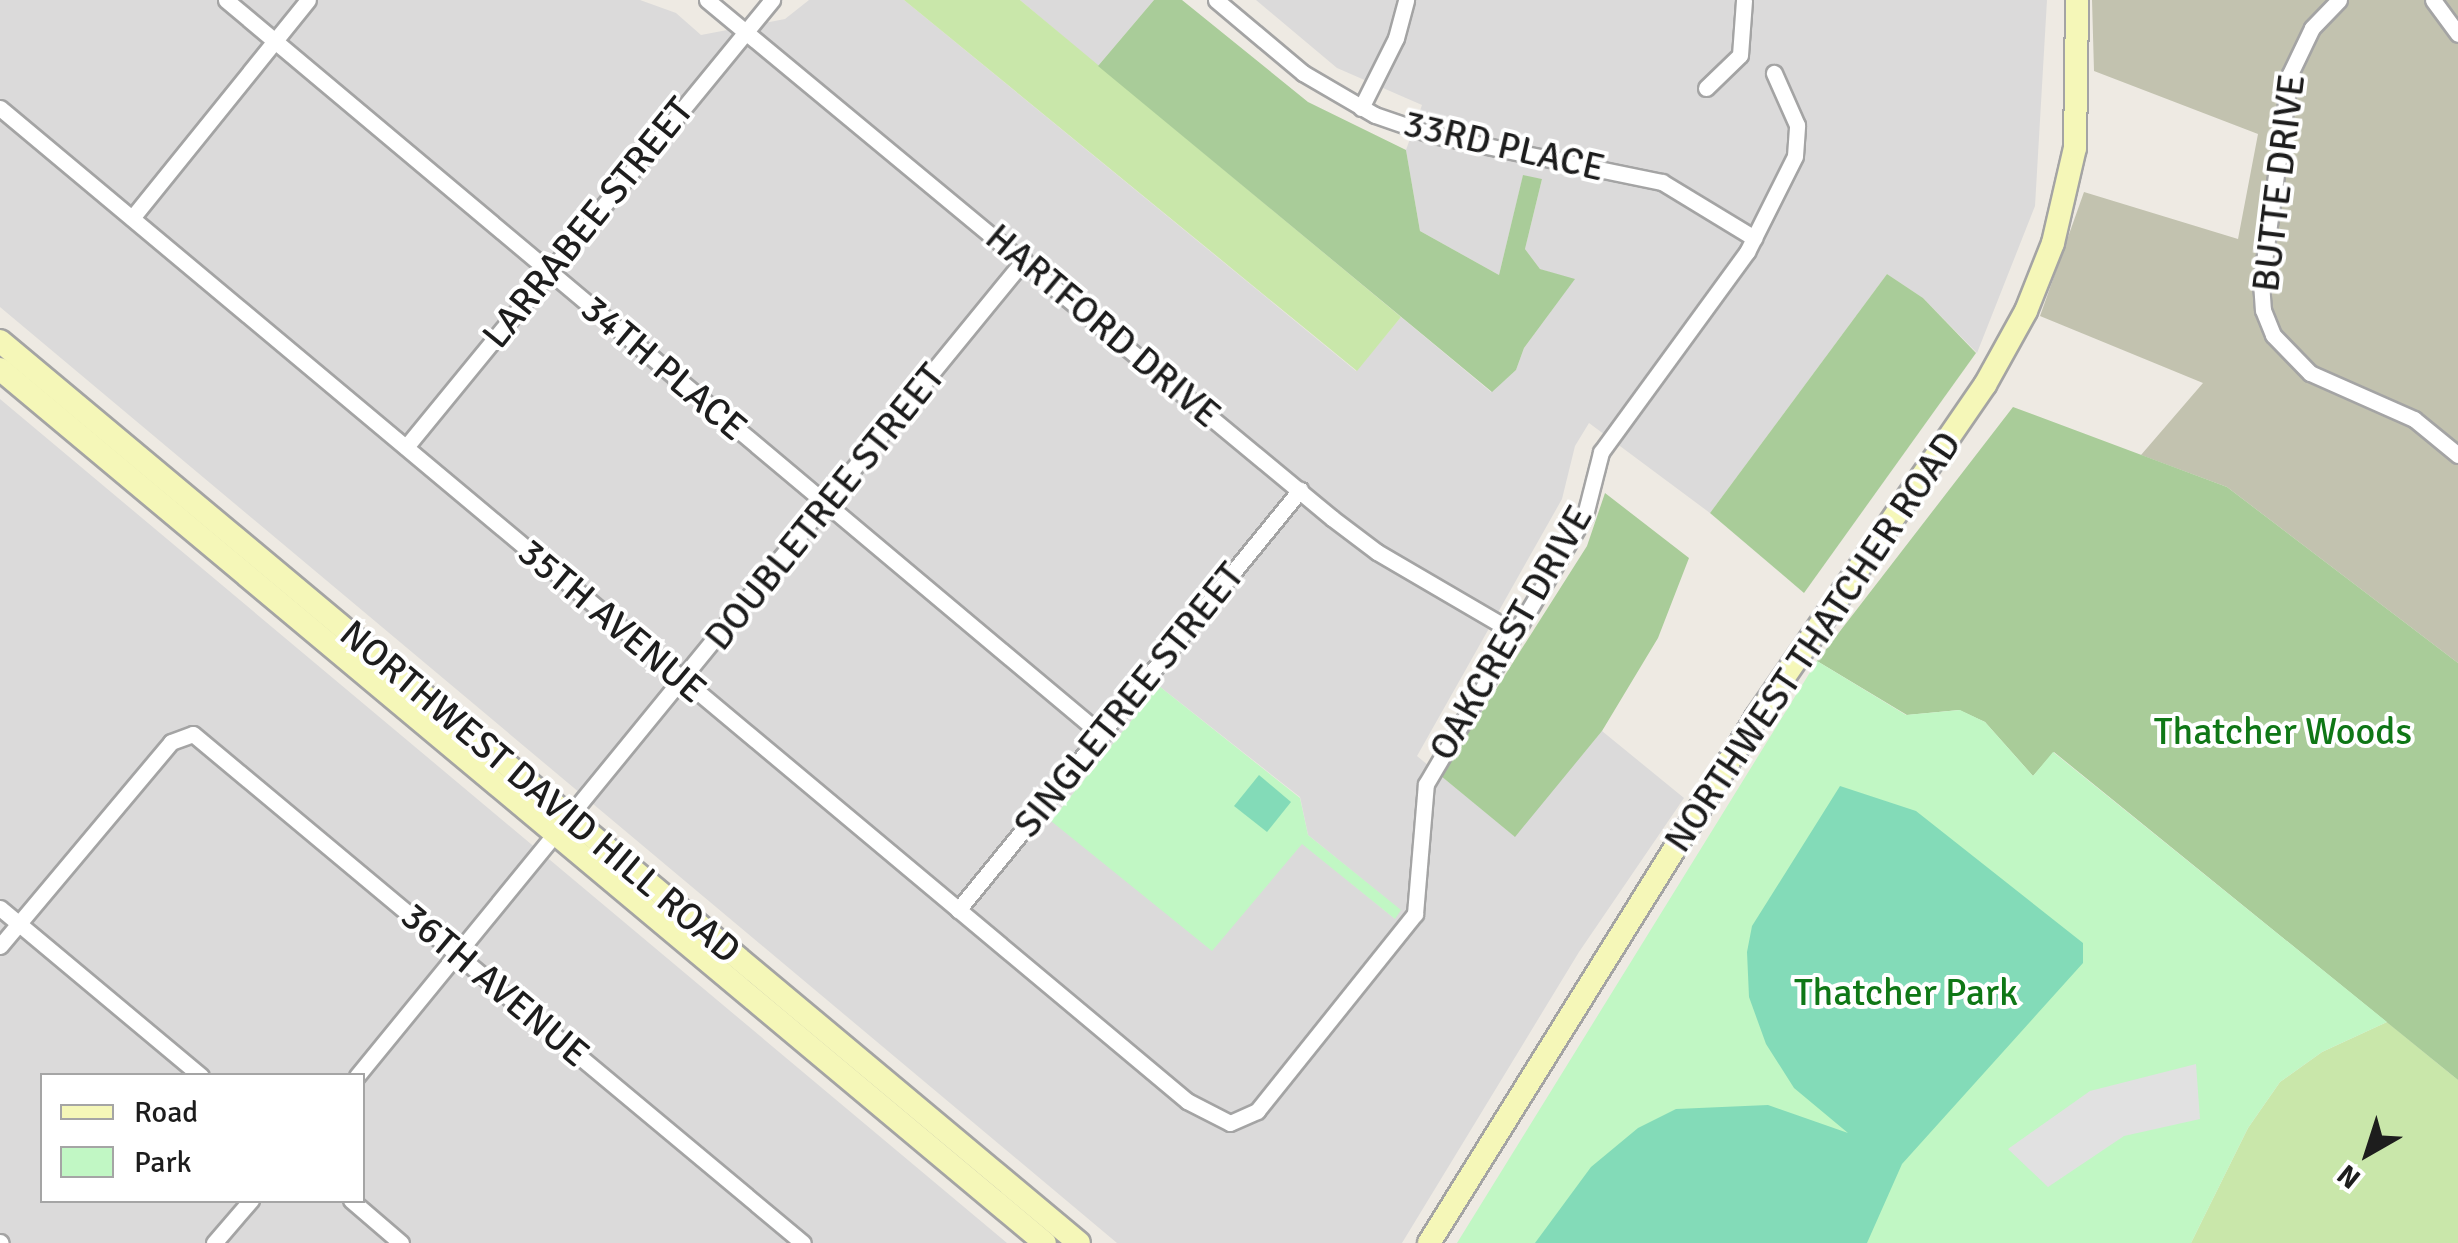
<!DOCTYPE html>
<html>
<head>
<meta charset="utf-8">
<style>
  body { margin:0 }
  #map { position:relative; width:2458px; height:1243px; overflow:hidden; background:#eeeae3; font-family:Signika,sans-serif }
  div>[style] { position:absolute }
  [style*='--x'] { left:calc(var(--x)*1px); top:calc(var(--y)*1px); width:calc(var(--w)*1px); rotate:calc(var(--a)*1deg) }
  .residential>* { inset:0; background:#dbdada }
  .construction>* { inset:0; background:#c2c2af }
  .grass>* { inset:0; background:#c9e7aa }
  .forest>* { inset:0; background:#a9cc99 }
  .park>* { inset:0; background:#c1f7c4 }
  .pitch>* { inset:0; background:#83dbb8 }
  .parking>* { inset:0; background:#e1e1e1 }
  .roads { filter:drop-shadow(2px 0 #a4a4a4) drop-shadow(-2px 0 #a4a4a4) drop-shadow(0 2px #a4a4a4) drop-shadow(0 -2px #a4a4a4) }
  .street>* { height:15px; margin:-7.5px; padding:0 7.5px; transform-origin:7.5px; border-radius:7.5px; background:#fff }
  .secondary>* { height:22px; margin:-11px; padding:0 11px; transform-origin:11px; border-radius:11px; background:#f5f7b8 }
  span { translate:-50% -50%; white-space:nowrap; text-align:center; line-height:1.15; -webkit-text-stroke:8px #fff; paint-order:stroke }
  .street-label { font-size:38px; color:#1d1d1d }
  .park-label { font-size:38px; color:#0f7716 }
  .legend { position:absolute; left:40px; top:1073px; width:325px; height:130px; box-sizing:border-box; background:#fff; border:2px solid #a5a5a5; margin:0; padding:12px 18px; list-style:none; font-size:30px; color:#1d1d1d }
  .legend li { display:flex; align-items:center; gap:20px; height:50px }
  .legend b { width:50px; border:2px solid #a5a5a5 }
  .north { position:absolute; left:2318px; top:1103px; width:100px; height:100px; -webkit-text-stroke:8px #fff; paint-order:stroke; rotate:219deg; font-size:28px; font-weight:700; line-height:40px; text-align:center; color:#1d1d1d }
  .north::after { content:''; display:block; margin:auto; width:35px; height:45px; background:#1d1d1d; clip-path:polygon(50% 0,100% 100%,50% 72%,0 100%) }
</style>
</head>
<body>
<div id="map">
  <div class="residential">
    <i style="clip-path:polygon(evenodd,0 0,640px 0,676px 13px,701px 35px,785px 19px,809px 0,904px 0,1356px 371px,1401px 317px,1491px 392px,1516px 370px,1524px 348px,1574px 280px,1540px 269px,1525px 249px,1542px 179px,1523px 176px,1499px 275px,1420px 231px,1406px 150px,1422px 105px,1337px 68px,1256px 0,2047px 0,2035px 206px,1977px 353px,1923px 298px,1887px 274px,1710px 513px,1589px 423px,1575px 446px,1562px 499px,1417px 756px,1514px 836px,1602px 731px,1684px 798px,1579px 952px,1402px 1243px,1117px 1243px,0 307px,0 0,1159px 686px,1300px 797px,1308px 835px,1400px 910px,1394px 918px,1302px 843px,1051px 821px,1159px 686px)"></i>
    <i style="clip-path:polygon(1020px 0,1154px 0,1098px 66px)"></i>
    <i style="clip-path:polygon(evenodd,0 399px,1007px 1243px,0 1243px,0 399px,42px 1076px,362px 1076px,362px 1200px,42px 1200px,42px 1076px)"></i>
  </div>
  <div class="construction">
    <i style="clip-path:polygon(2092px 0,2458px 0,2458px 663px,2227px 487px,2141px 455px,2203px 383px,2040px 316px,2084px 192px,2238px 239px,2258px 134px,2094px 71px)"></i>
  </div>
  <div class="grass">
    <i style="clip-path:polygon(904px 0,1020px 0,1401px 317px,1357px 371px)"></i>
    <i style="clip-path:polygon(2387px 1022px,2458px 1080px,2458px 1243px,2191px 1243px,2248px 1128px,2280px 1082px,2322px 1052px)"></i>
  </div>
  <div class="forest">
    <i style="clip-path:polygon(1154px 0,1182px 0,1308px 102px,1406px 150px,1420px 231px,1499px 275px,1523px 175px,1542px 179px,1525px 249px,1540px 269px,1575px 279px,1524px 348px,1516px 370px,1492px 392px,1098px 66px)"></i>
    <i style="clip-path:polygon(1887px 274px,1923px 298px,1976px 353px,1804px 593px,1710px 513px)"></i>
    <i style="clip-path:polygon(2013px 407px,2227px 487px,2458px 663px,2458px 1080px,2054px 752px,2033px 776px,1985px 722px,1959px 710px,1907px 715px,1817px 661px)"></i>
    <i style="clip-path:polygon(1605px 493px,1689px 558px,1658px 638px,1602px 731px,1515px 837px,1441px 776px,1587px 546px)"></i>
  </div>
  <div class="park">
    <i style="clip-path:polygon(1817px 661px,1906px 715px,1960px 710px,1985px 722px,2033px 776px,2053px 752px,2387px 1022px,2322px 1052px,2280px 1082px,2248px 1128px,2191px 1243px,1457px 1243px)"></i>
    <i style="clip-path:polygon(1159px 686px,1300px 798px,1308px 835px,1401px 910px,1395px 919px,1302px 844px,1212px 951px,1051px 821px)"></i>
  </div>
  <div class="pitch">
    <i style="clip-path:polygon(1259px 775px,1291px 802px,1267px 832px,1234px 806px)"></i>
    <i style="clip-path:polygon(1840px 786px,1916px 811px,2083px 943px,2083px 963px,1902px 1164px,1867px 1243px,1535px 1243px,1591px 1167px,1638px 1128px,1676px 1109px,1768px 1105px,1848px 1133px,1794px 1088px,1766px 1044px,1749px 997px,1747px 952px,1752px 926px)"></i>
  </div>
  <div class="parking">
    <i style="clip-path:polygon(2196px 1064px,2200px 1119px,2124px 1136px,2048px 1187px,2008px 1149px,2090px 1091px)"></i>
  </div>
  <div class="roads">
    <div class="street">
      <i style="--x:226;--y:0;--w:1144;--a:40"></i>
      <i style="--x:707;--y:0;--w:812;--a:39.65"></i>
      <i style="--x:1332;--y:518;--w:56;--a:37.1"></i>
      <i style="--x:1377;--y:552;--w:159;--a:30.3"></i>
      <i style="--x:1216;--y:0;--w:114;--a:40"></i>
      <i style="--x:1303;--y:73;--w:83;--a:30.3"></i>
      <i style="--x:1375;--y:115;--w:61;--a:19"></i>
      <i style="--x:1433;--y:135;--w:234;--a:11.6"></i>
      <i style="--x:1662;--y:182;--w:108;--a:31.3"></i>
      <i style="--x:2339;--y:0;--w:39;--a:134"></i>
      <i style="--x:2312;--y:28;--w:51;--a:115.6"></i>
      <i style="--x:2290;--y:74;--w:210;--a:97.9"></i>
      <i style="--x:2261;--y:282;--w:28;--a:86"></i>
      <i style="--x:2263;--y:310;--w:27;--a:68"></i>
      <i style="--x:2273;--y:335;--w:53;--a:45.8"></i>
      <i style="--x:2310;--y:373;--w:114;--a:23.9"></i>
      <i style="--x:2414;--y:419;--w:57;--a:39.3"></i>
      <i style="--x:2433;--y:0;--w:42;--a:53.7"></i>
      <i style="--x:1706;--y:88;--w:47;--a:-44.1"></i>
      <i style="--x:1740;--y:55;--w:55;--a:-85.8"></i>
      <i style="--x:0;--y:108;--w:1548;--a:39.91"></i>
      <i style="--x:1187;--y:1101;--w:48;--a:27.1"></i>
      <i style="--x:1230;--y:1123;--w:30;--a:-24"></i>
      <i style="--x:1257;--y:1111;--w:253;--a:-51.3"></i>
      <i style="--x:1415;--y:914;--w:130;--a:-85.2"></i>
      <i style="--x:1426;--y:784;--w:312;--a:-59.4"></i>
      <i style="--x:1585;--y:515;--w:65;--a:-75.7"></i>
      <i style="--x:1601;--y:452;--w:248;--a:-53.9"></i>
      <i style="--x:1747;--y:252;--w:107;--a:-63.4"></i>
      <i style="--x:1795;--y:156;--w:31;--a:-86"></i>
      <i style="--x:1797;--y:125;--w:57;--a:-113.9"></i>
      <i style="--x:1361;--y:108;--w:78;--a:-63.4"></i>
      <i style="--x:1396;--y:38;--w:39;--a:-75"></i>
      <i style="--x:132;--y:218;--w:280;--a:-51.1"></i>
      <i style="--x:406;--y:447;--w:578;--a:-50.69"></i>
      <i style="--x:0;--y:908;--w:262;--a:39.9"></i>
      <i style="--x:958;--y:910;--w:542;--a:-50.84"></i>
      <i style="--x:0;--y:946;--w:266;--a:-50"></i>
      <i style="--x:171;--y:742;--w:23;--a:-20"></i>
      <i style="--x:193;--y:734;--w:794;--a:39.84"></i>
      <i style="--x:357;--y:1076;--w:1054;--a:-50.74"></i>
      <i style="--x:351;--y:1200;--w:66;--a:40.7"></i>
      <i style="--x:0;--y:1242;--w:1;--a:45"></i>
      <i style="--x:214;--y:1243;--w:57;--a:-49.3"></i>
    </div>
    <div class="secondary">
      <i style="--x:0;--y:341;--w:1406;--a:39.89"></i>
      <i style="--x:0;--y:369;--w:1362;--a:39.91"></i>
      <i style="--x:1429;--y:1243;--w:619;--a:-58.08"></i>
      <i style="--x:1756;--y:718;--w:404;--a:-55.5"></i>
      <i style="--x:1985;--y:385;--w:85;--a:-61"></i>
      <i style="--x:2026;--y:311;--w:73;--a:-68.3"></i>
      <i style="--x:2053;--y:243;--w:98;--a:-77"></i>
      <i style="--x:2075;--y:148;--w:148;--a:-89.2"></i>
    </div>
  </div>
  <div class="street-label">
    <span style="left:1504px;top:146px;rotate:13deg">33RD PLACE</span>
    <span style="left:2279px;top:183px;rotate:-83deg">BUTTE DRIVE</span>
    <span style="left:588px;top:223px;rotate:-51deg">LARRABEE STREET</span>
    <span style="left:1103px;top:326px;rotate:40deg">HARTFORD DRIVE</span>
    <span style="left:664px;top:368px;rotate:40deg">34TH PLACE</span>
    <span style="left:825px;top:507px;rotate:-51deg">DOUBLETREE STREET</span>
    <span style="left:612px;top:621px;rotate:40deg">35TH AVENUE</span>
    <span style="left:1511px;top:633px;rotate:-60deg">OAKCREST DRIVE</span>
    <span style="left:1813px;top:642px;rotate:-56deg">NORTHWEST THATCHER ROAD</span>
    <span style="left:1129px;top:700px;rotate:-51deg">SINGLETREE STREET</span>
    <span style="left:540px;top:792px;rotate:40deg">NORTHWEST DAVID HILL ROAD</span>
    <span style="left:495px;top:985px;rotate:40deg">36TH AVENUE</span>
  </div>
  <div class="park-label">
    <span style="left:2283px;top:732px">Thatcher Woods</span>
    <span style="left:1906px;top:993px">Thatcher Park</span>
  </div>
  <ul class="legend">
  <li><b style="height:12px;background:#f5f7b8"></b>Road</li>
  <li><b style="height:28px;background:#c1f7c4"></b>Park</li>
  </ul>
  <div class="north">N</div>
</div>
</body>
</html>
